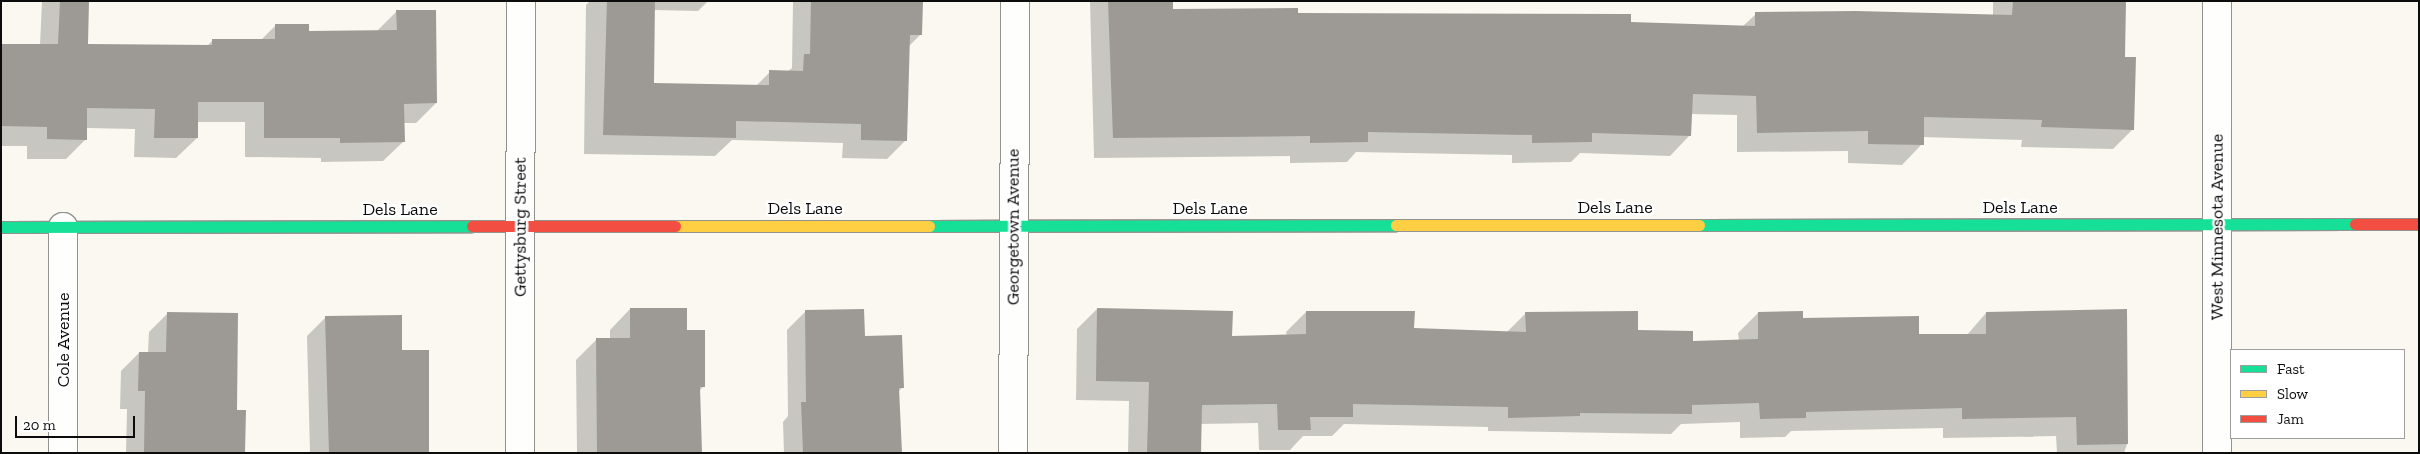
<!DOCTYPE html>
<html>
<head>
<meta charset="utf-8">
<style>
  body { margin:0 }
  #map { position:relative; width:2420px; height:454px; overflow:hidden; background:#faf8f0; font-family:"Zilla Slab",serif }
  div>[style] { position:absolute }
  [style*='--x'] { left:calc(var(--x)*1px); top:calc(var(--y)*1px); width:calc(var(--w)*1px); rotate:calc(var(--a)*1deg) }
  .shadow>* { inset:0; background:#0003 }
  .building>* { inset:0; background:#9d9a96 }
  .roads { filter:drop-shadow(1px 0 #93928f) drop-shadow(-1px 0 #93928f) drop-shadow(0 1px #93928f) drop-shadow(0 -1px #93928f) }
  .street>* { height:28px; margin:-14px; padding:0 14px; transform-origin:14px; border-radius:14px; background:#fefefd }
  .fast>* { height:11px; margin:-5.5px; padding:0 5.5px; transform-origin:5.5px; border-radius:5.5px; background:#16e098 }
  .slow>* { height:11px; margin:-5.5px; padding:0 5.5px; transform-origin:5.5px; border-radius:5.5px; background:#ffcf43 }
  .jam>* { height:11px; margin:-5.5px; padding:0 5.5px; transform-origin:5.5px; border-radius:5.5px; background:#f24e42 }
  span { translate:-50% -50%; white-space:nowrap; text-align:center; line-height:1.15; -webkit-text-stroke:5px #fff; paint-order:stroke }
  .street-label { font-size:18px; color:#0c0c0c }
  .frame { position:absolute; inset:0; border:2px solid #0c0c0c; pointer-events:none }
  .legend { position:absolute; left:2230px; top:349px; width:175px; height:90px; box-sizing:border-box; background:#fff; border:1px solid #9e9e9e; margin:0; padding:6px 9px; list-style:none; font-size:15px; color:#0c0c0c }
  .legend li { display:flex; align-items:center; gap:10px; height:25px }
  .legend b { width:25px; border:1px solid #9e9e9e }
  .scale { position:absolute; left:15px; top:416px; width:120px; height:22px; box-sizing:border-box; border:2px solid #0c0c0c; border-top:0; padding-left:6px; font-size:15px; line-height:18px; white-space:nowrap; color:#0c0c0c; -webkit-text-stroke:4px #fff; paint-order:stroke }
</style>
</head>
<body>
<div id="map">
  <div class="shadow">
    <i style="clip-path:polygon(42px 1px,87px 1px,87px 45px,207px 46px,213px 40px,261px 40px,275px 26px,307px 32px,376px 32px,397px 11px,436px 103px,416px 123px,403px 123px,404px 141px,383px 161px,321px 162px,321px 158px,245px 157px,245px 122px,197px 122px,197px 138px,176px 158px,134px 157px,135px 129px,86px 128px,86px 139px,66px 159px,27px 159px,27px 146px,1px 146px,1px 45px,40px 45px)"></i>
    <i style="clip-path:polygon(590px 1px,708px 1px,698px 11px,654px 10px,653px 84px,756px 86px,770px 72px,787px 72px,792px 68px,793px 1px,922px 1px,921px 34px,908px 47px,906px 140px,887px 159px,842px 158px,843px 143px,732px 140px,715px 156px,584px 154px,586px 5px)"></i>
    <i style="clip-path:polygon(1090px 1px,1172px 1px,1172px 10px,1742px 27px,1756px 14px,1993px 16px,1993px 1px,2125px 1px,2124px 58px,2133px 129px,2113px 149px,2021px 147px,2022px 140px,1922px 137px,1922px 144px,1902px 165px,1848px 163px,1848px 151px,1737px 152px,1737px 115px,1691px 114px,1690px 135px,1670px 156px,1580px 153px,1571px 162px,1512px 163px,1512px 155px,1356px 152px,1347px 162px,1290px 163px,1290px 156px,1094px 158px)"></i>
    <i style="clip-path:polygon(630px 309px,686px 332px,704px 386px,699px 391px,701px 453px,577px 453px,576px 360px,596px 340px,610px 340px,610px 330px)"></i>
    <i style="clip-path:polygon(1097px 309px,1231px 337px,1287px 336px,1286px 332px,1306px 312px,1413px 330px,1507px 332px,1526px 313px,1692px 342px,1739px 341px,1738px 333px,1758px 313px,1918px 335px,1967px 335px,1986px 313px,2127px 444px,2124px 453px,2057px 453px,2056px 436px,1943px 438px,1943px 428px,1791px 431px,1785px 437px,1740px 438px,1740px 422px,1681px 424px,1671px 434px,1488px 431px,1488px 427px,1344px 424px,1332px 436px,1303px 436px,1290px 450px,1259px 450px,1258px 423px,1200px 424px,1200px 453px,1128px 453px,1129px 401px,1076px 400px,1077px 329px)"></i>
    <i style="clip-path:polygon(805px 312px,863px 338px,902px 388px,898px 392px,901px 453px,784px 453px,783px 422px,788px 416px,787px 330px)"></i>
    <i style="clip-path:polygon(167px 314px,235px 411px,244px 453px,126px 453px,127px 409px,120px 409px,121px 371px,139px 353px,148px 353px,149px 332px)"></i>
    <i style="clip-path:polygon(326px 317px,428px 453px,310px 453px,307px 336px)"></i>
  </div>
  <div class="building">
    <i style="clip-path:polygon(60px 1px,89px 1px,88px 44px,212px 45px,212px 39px,275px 39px,275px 24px,309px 24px,309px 31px,397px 30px,396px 10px,436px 10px,437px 103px,404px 104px,405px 142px,340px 143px,340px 138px,264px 138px,264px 102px,198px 102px,198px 138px,154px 138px,155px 109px,87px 108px,87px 140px,47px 139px,47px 127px,1px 126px,1px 44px,58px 44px)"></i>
    <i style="clip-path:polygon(607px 1px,655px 1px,654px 83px,769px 85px,769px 70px,803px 71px,804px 54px,810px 54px,811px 1px,923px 1px,922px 35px,910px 35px,907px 141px,861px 140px,861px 124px,736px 121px,736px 138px,603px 135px)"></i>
    <i style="clip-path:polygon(1108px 1px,1173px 1px,1173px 9px,1298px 8px,1298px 13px,1631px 14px,1631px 22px,1755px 26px,1755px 12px,1856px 11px,2012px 15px,2013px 1px,2126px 1px,2125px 57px,2136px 57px,2134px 130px,2041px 127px,2042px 120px,1924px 117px,1924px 145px,1868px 144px,1868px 131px,1757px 133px,1756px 96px,1693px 94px,1691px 136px,1592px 133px,1592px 142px,1532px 143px,1532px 135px,1368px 132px,1368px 142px,1310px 143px,1310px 136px,1113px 138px)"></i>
    <i style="clip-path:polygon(630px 308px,687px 308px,687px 330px,705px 330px,705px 387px,700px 387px,702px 453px,597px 452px,596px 338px,630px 338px)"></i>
    <i style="clip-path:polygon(1097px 308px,1233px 311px,1232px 336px,1306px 334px,1306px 311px,1415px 311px,1414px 328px,1526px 332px,1525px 312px,1638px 311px,1638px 330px,1693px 331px,1693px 341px,1758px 339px,1758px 312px,1803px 311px,1803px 318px,1919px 316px,1919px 334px,1986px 334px,1986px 312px,2127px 309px,2128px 444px,2077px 445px,2076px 417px,1962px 419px,1962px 408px,1806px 412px,1806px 418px,1760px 419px,1759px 403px,1692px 405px,1692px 414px,1580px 413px,1580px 416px,1508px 418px,1508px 407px,1353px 404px,1353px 417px,1310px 417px,1311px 430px,1278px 430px,1277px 404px,1202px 405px,1201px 453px,1147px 453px,1149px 382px,1096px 381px)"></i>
    <i style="clip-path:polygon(864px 309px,865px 336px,902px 335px,904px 388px,899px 388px,902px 453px,803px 453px,801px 402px,806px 402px,805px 310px)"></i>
    <i style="clip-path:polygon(167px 312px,238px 313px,237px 410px,246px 410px,245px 453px,144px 453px,145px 391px,138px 391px,139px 352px,166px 352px)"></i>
    <i style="clip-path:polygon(402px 315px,402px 350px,429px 350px,429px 453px,329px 453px,325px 316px)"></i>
  </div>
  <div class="roads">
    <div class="street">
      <i style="--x:63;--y:227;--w:226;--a:90"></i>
      <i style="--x:520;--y:453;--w:452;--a:-89.9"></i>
      <i style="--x:1013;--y:453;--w:452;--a:-89.7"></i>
      <i style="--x:2217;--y:453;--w:452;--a:-90"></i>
    </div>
    <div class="fast">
      <i style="--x:1699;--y:225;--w:656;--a:-0.09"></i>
      <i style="--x:929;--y:226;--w:467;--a:-0.1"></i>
      <i style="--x:1;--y:227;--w:471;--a:-0.1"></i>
    </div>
    <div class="slow">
      <i style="--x:1396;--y:225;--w:303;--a:0"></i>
      <i style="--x:675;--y:226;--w:254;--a:0"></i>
    </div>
    <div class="jam">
      <i style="--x:2355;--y:224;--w:64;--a:0"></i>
      <i style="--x:472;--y:226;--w:203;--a:0"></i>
    </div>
  </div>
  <div class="street-label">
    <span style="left:1615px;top:207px">Dels Lane</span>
    <span style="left:2020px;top:207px">Dels Lane</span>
    <span style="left:805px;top:208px">Dels Lane</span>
    <span style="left:1210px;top:208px">Dels Lane</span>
    <span style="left:400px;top:209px">Dels Lane</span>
    <span style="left:520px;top:227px;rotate:-90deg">Gettysburg Street</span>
    <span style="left:1013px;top:227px;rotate:-90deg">Georgetown Avenue</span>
    <span style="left:2217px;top:227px;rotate:-90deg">West Minnesota Avenue</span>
    <span style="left:63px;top:340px;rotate:-90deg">Cole Avenue</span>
  </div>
  <div class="frame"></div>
  <ul class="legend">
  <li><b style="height:6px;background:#16e098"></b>Fast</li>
  <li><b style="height:6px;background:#ffcf43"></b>Slow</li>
  <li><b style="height:6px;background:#f24e42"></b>Jam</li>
  </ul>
  <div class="scale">20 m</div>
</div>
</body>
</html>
